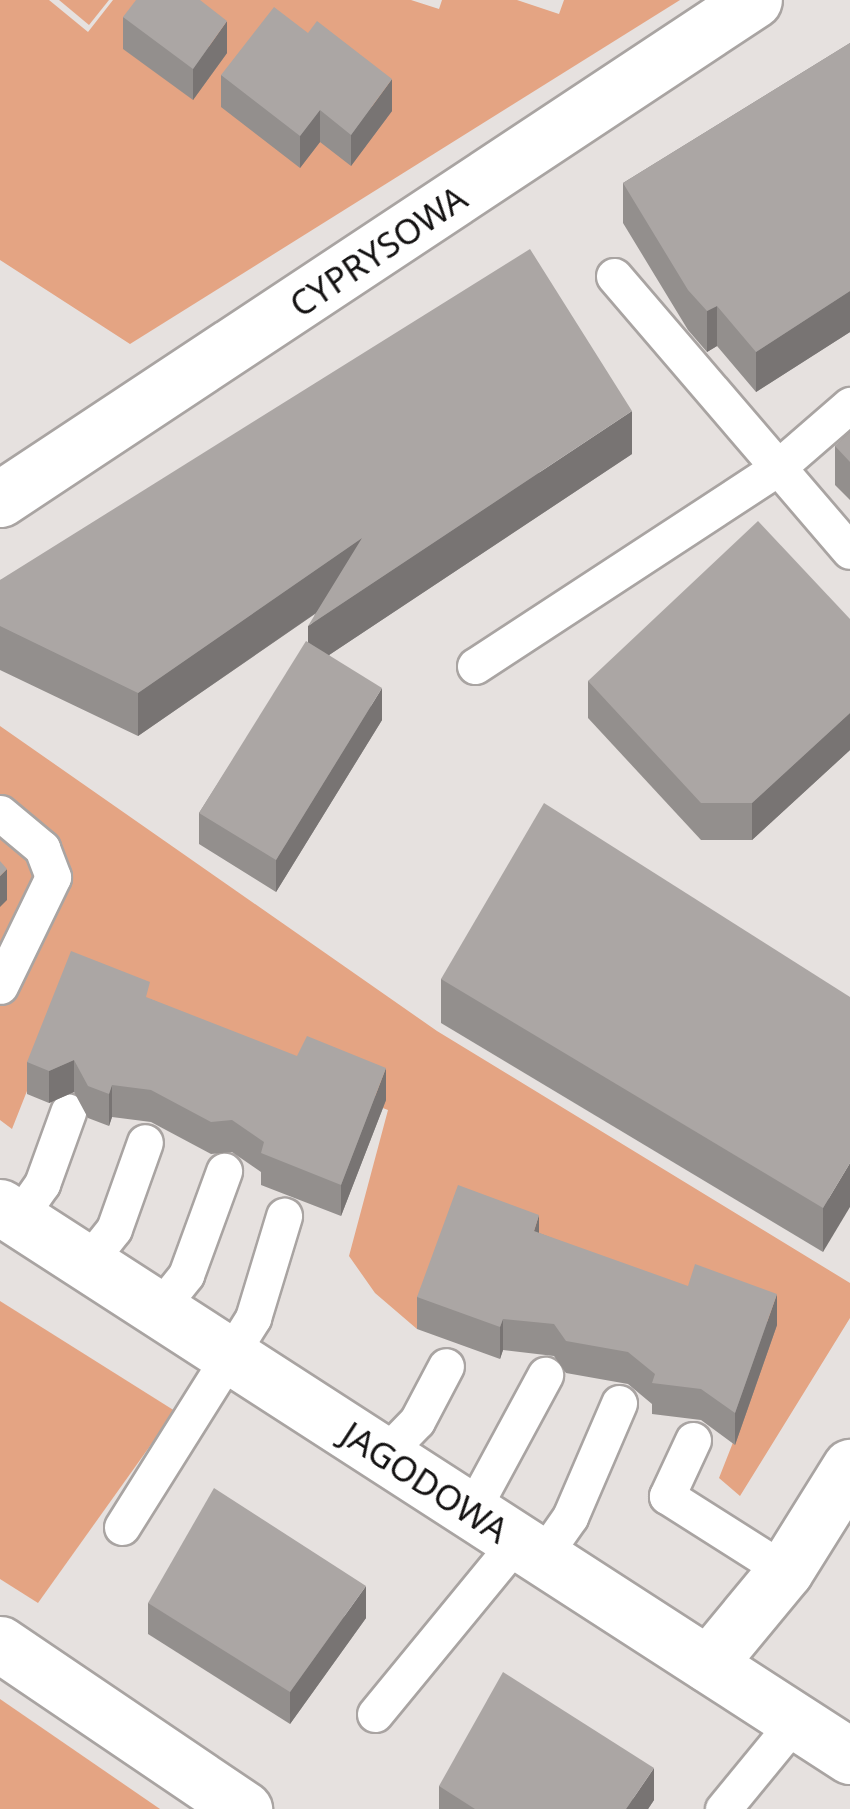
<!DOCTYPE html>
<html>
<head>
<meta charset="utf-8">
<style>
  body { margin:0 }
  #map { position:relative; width:850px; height:1809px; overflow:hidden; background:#e6e1df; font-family:"Noto Sans",sans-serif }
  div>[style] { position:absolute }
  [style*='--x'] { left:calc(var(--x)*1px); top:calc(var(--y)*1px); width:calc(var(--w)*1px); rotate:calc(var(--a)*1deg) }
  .green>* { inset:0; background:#e4a483 }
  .roads { filter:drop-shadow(2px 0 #a9a4a2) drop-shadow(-2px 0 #a9a4a2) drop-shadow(0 2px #a9a4a2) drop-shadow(0 -2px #a9a4a2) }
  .service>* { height:35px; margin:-17.5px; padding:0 17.5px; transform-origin:17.5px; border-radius:17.5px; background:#fff }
  .minor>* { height:55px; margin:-27.5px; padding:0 27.5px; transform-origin:27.5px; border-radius:27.5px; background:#fff }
  .wall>* { inset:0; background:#938f8d }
  .shaded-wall>* { inset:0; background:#787473 }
  .building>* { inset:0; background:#aba6a4 }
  span { translate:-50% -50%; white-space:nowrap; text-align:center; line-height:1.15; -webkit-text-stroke:8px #fff; paint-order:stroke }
  .street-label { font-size:35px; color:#131111 }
</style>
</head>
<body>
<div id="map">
  <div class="green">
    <i style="clip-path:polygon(0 0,49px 0,88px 32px,113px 0,411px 0,439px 9px,442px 0,517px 0,559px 14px,564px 0,680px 0,130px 344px,0 260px)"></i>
    <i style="clip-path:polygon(59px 0,109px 0,89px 25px)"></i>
    <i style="clip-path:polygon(0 726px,437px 1031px,850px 1283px,850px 1318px,740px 1496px,719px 1478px,756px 1384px,439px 1269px,417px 1329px,375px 1293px,349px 1256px,388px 1110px,68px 987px,12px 1129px,0 1120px)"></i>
    <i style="clip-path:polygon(0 1301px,175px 1411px,38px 1603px,0 1579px)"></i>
    <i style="clip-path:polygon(0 1699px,160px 1809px,0 1809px)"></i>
  </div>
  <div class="roads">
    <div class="service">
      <i style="--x:614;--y:276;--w:362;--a:49.4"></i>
      <i style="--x:475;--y:666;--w:360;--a:-33.2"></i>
      <i style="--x:776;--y:469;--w:98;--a:-40.9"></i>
      <i style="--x:0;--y:813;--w:55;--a:39.8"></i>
      <i style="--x:42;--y:848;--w:31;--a:69"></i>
      <i style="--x:53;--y:877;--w:121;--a:115.9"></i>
      <i style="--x:18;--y:1218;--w:42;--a:-54.8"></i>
      <i style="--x:42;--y:1184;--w:77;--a:-70.1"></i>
      <i style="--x:87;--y:1263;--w:43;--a:-51.5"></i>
      <i style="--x:114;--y:1229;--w:92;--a:-70.4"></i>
      <i style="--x:158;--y:1310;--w:45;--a:-51.3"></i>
      <i style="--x:186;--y:1275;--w:111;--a:-69.9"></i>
      <i style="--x:693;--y:1440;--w:62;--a:114.9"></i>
      <i style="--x:667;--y:1496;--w:140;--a:32.4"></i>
      <i style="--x:384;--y:1455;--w:47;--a:-45.9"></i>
      <i style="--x:417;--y:1421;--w:62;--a:-62.2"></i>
      <i style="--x:471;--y:1512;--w:156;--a:-61.6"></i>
      <i style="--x:122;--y:1527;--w:247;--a:-57.9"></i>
      <i style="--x:253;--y:1318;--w:107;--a:-73.1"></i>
      <i style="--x:542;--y:1557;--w:49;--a:-55"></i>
      <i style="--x:570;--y:1517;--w:124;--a:-66.7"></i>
      <i style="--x:375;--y:1714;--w:224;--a:-50.6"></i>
      <i style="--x:723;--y:1809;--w:115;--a:-50.6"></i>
    </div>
    <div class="minor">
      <i style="--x:0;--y:499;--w:904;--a:-33.5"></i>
      <i style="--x:0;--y:1207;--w:1012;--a:32.86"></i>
      <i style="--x:0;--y:1644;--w:295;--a:34.1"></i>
      <i style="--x:708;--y:1664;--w:121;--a:-50.4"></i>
      <i style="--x:785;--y:1571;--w:123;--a:-58"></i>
    </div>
  </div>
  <div class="wall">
    <i style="clip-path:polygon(123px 17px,227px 53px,193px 100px,123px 49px)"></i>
    <i style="clip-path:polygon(850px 43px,850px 332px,756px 392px,717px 346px,707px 352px,688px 330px,623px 223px,623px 183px)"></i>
    <i style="clip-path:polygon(221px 75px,392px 111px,351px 166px,320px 142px,300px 168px,221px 107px)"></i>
    <i style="clip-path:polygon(850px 432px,850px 500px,835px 485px,835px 446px)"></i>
    <i style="clip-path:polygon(632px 454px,329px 655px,382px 720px,276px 892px,199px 844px,199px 813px,308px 642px,315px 614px,138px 736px,0 670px,0 580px)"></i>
    <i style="clip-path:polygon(850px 619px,850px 750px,752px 840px,701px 840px,588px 718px,588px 681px)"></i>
    <i style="clip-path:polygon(441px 979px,850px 997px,823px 1252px,441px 1023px)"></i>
    <i style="clip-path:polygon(150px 999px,386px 1100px,341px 1216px,261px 1185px,261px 1172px,232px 1152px,211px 1154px,151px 1122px,112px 1117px,109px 1126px,88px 1118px,74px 1092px,49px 1103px,27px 1094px,27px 1062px)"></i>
    <i style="clip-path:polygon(539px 1233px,777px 1325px,735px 1445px,701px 1420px,652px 1414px,652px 1404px,628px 1384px,566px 1373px,554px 1356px,503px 1350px,500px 1359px,417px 1329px,417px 1297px)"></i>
    <i style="clip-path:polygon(148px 1603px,366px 1618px,290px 1724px,148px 1634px)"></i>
    <i style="clip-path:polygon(439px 1786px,654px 1800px,648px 1809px,439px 1809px)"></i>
  </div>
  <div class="shaded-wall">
    <i style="clip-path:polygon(227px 21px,227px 53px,193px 100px,193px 69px)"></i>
    <i style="clip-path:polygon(392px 79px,392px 111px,351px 166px,351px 135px)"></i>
    <i style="clip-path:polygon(320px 110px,320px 142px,300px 168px,300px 136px)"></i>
    <i style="clip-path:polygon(850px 291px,850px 332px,756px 392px,756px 352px)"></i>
    <i style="clip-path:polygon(717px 306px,717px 346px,707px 352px,707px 311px)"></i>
    <i style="clip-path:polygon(632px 411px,632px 454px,308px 669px,308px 626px)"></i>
    <i style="clip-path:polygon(362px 538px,362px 581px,138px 736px,138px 693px)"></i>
    <i style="clip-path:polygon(382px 688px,382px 720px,276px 892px,276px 860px)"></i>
    <i style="clip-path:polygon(850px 713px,850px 750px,752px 840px,752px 803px)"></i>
    <i style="clip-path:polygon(7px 869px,7px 900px,0 907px,0 876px)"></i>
    <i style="clip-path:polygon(74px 1060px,74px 1092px,49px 1103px,49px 1071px)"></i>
    <i style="clip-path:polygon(386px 1068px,386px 1100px,341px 1216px,341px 1185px)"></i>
    <i style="clip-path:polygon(112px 1085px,112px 1117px,109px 1126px,109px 1094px)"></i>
    <i style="clip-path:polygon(850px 1163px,850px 1207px,823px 1252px,823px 1208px)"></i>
    <i style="clip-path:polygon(539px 1215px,539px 1247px,534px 1231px)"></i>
    <i style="clip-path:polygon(777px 1294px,777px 1325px,735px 1445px,735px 1413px)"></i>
    <i style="clip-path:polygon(503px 1319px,503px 1350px,500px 1359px,500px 1327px)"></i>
    <i style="clip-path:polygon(366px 1586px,366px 1618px,290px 1724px,290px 1692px)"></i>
    <i style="clip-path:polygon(654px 1768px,654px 1800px,648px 1809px,626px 1809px)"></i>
  </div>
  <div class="building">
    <i style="clip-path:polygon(136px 0,200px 0,227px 21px,193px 69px,123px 17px)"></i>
    <i style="clip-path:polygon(274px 7px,308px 33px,317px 21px,392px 79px,351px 135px,320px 110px,300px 136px,221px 75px)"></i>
    <i style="clip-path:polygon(850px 43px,850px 291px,756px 352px,717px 306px,707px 311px,688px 290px,623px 183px)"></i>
    <i style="clip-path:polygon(530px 249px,632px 411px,308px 626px,362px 538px,138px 693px,0 626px,0 580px)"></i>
    <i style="clip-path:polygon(850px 432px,850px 462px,835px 446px)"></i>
    <i style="clip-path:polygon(758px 521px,850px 619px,850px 713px,752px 803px,701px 803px,588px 681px)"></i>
    <i style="clip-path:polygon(306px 641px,382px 688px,276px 860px,199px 813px)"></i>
    <i style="clip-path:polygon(544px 803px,850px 997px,850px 1163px,823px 1208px,441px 979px)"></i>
    <i style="clip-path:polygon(0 861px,7px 869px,0 876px)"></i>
    <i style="clip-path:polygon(71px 951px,150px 982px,146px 997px,297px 1056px,307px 1036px,386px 1068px,341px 1185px,261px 1153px,264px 1142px,232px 1120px,211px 1122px,151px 1090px,112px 1085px,109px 1094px,88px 1086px,74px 1060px,49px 1071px,27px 1062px)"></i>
    <i style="clip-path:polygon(458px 1185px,539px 1215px,534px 1231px,688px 1286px,695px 1264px,777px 1294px,735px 1413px,701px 1389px,652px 1383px,655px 1374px,628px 1352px,566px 1341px,554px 1324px,503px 1319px,500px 1327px,417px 1297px)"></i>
    <i style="clip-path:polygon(214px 1488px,366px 1586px,290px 1692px,148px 1603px)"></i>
    <i style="clip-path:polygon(503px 1672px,654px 1768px,626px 1809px,475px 1809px,439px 1786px)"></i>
  </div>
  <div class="street-label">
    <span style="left:378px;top:251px;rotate:-34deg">CYPRYSOWA</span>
    <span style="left:425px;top:1482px;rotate:33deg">JAGODOWA</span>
  </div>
</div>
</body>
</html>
